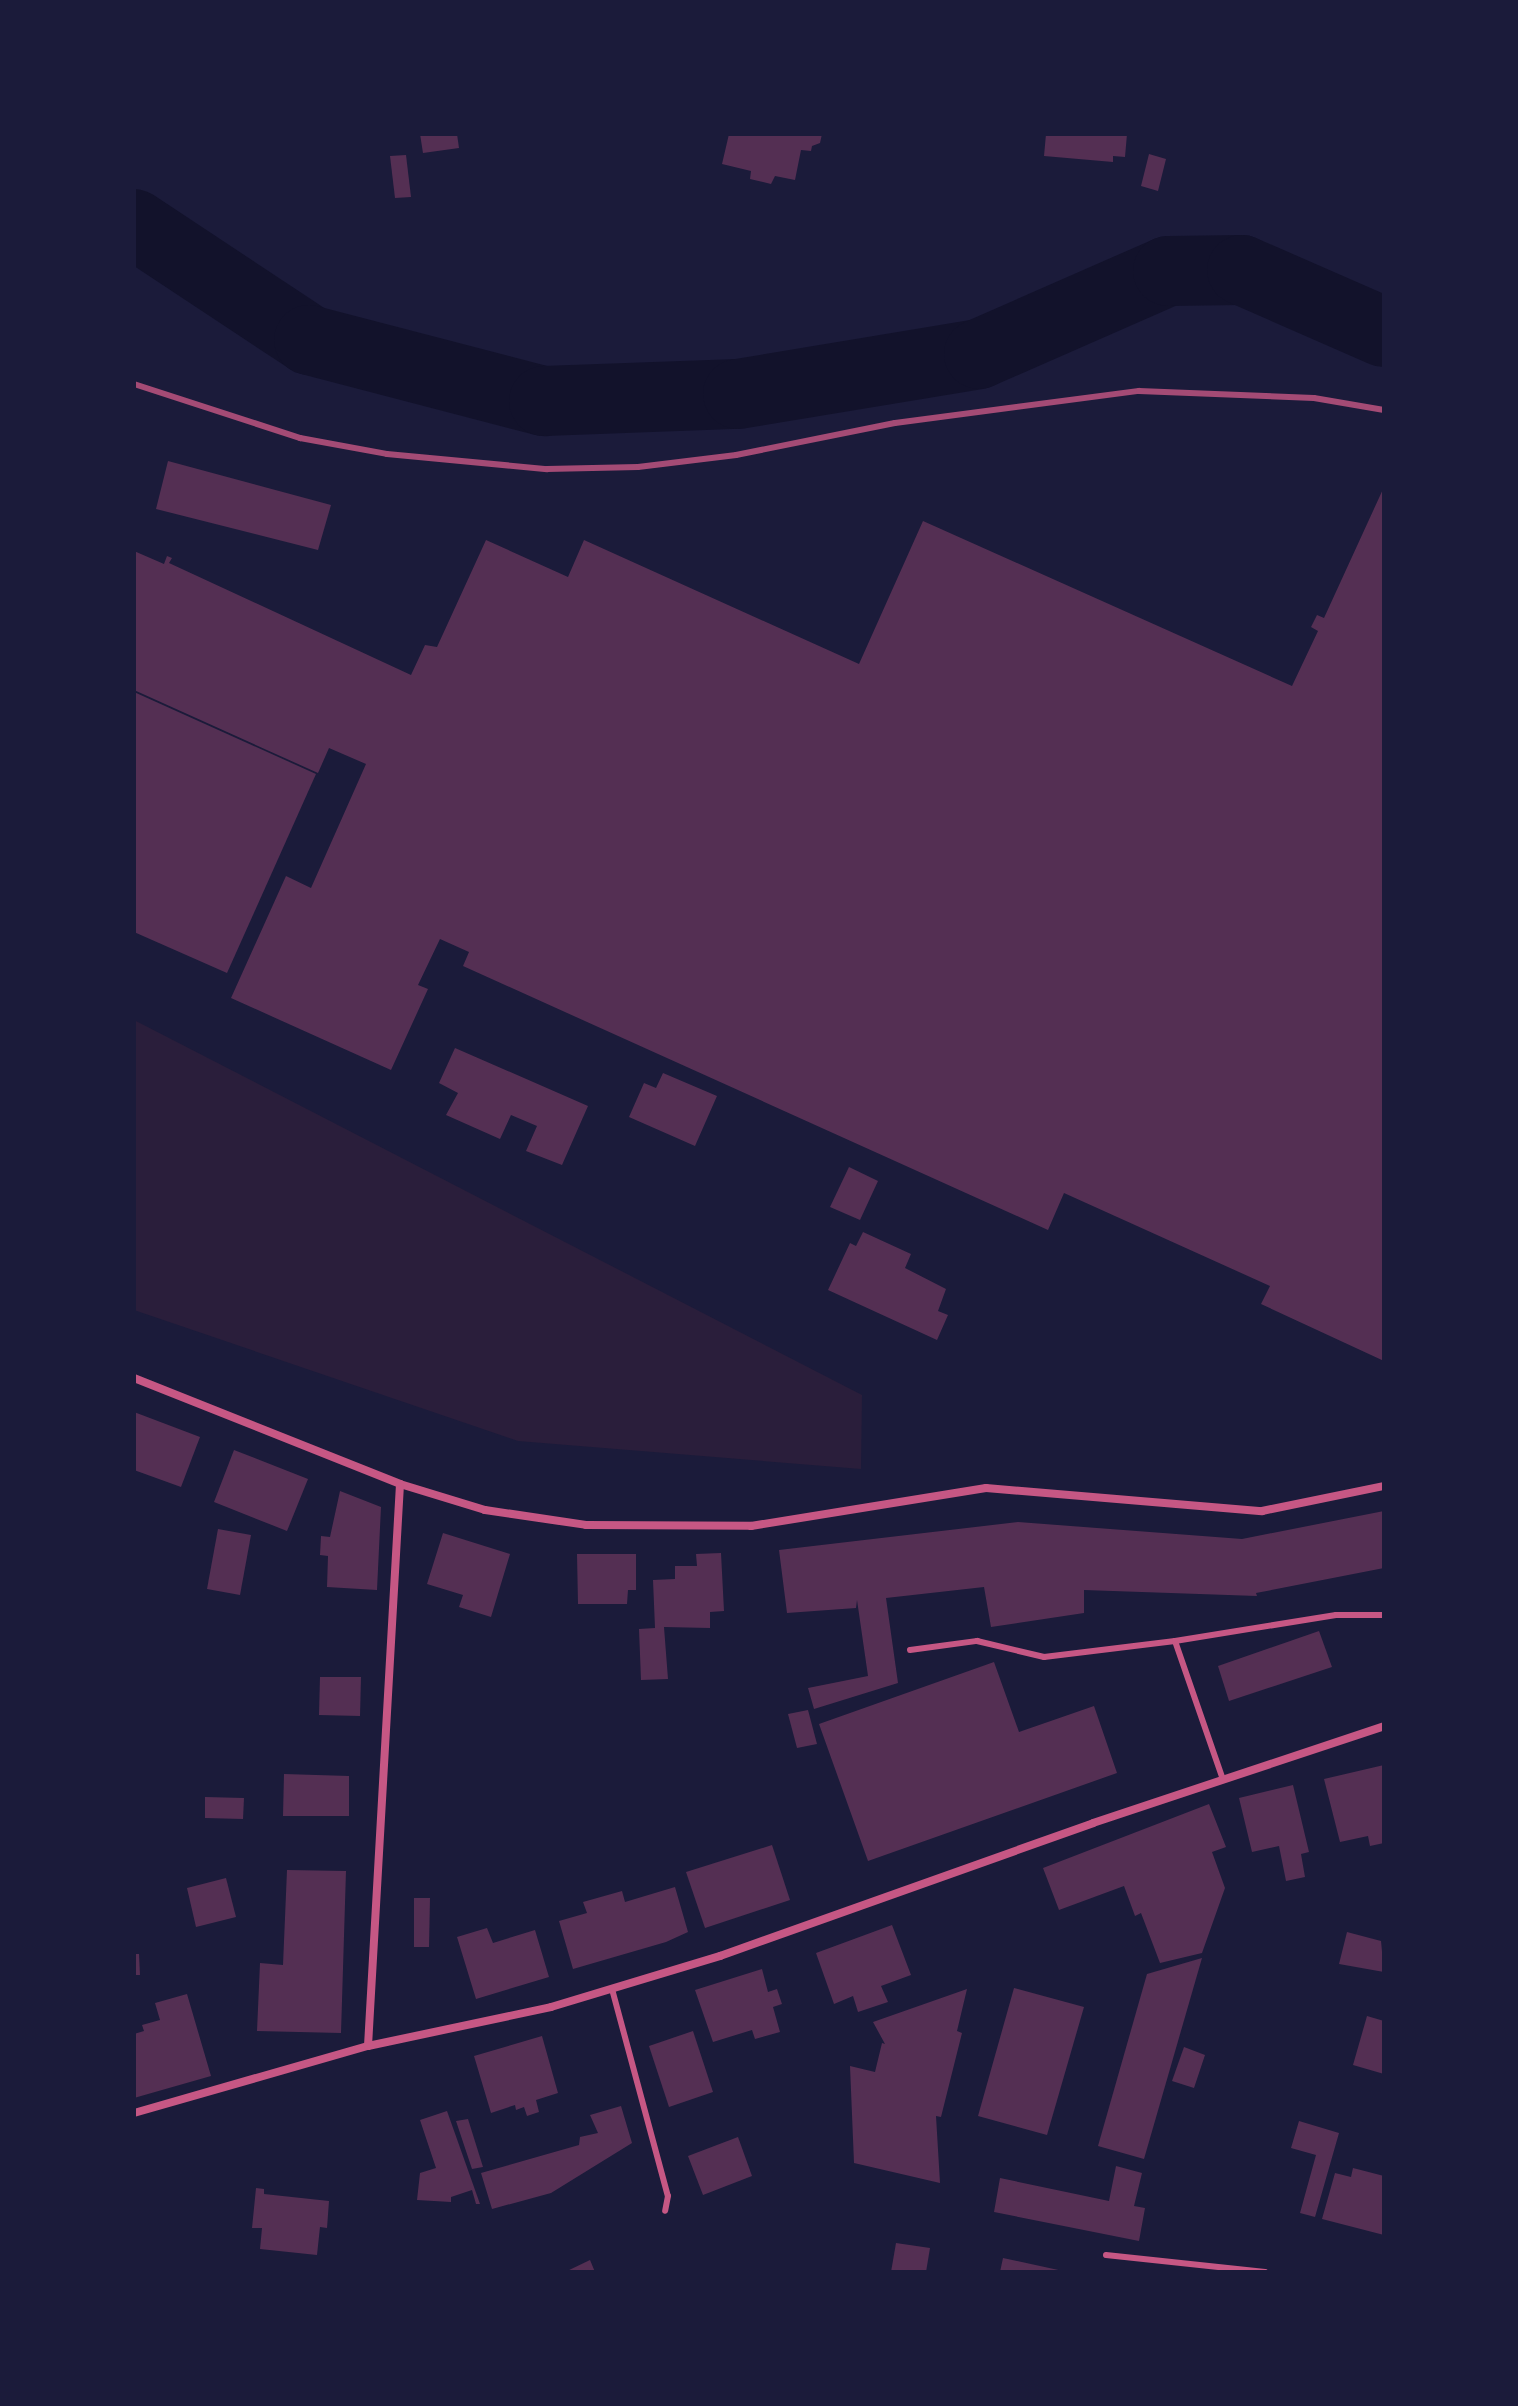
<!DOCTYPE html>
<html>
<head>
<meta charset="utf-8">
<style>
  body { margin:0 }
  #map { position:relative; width:1518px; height:2406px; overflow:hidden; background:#1b1b3a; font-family:Ubuntu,sans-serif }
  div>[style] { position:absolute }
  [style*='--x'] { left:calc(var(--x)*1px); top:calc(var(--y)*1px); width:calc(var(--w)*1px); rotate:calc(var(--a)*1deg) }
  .green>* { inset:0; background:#2a1e3b }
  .river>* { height:70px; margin:-35px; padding:0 35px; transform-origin:35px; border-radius:35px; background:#12122b }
  .building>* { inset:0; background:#542f53 }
  .service>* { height:6px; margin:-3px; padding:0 3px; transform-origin:3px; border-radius:3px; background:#c65784 }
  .minor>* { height:8px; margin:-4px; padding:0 4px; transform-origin:4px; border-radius:4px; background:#c65784 }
  .rail>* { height:6px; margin:-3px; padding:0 3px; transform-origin:3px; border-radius:3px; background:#a44b75 }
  span { translate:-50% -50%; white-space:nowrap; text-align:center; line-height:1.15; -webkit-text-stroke:6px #1b1b3a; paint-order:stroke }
  .frame { position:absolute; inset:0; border:136px solid #1b1b3a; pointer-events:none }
</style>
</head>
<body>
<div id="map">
  <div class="green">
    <i style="clip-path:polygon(134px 1020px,862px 1395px,861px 1469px,518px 1441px,134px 1310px)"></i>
  </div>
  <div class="river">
    <i style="--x:134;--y:224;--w:210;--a:33.5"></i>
    <i style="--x:309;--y:340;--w:243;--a:14.6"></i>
    <i style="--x:544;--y:401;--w:194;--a:-2.1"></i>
    <i style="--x:738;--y:394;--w:244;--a:-9.4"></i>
    <i style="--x:979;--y:354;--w:206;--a:-23.7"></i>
    <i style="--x:1168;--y:271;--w:74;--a:-0.8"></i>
    <i style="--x:1242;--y:270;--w:155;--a:23.6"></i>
  </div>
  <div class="building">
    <i style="clip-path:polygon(420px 134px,457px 134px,459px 148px,423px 153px)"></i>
    <i style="clip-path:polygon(729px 134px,822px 134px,820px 143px,812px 146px,811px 151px,801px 150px,795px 180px,775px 176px,771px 184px,750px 179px,751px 171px,722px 164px)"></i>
    <i style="clip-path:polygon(1046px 134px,1127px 134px,1125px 157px,1113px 156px,1113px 162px,1044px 156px)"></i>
    <i style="clip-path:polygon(1149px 154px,1166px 159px,1158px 191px,1141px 186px)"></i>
    <i style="clip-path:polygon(406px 155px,411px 197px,395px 198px,390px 156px)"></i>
    <i style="clip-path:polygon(168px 461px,331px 505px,318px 550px,156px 509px)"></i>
    <i style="clip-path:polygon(1384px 487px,1384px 1361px,1261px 1304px,1270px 1286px,1064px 1193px,1048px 1230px,463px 966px,469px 952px,440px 939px,418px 985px,428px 989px,391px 1070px,231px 998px,286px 876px,311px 888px,366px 764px,329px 748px,318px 773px,134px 690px,134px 551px,164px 564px,167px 556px,172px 558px,169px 563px,411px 675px,425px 645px,437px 647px,486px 540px,568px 577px,584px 540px,859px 664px,923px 521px,1292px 686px,1318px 631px,1311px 627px,1317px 615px,1324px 618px)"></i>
    <i style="clip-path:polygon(134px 692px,316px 774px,227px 973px,134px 932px)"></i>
    <i style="clip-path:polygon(455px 1048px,588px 1106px,562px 1165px,526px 1151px,537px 1126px,511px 1115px,500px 1139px,446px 1115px,458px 1093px,439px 1083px)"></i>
    <i style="clip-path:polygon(663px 1073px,717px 1096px,695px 1146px,629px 1117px,644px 1083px,656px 1088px)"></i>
    <i style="clip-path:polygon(849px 1167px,878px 1181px,860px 1220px,830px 1207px)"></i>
    <i style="clip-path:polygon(863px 1232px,911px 1254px,905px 1268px,946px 1289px,938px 1311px,948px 1315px,937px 1340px,828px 1290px,850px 1243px,856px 1246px)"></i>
    <i style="clip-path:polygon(134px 1412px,200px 1437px,181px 1487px,134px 1470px)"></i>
    <i style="clip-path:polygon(234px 1450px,308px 1479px,287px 1531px,214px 1502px)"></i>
    <i style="clip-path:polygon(340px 1491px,381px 1507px,377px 1590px,327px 1587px,328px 1556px,320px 1555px,321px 1536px,330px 1537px)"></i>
    <i style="clip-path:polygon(1384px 1511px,1384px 1568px,1256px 1593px,1257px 1596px,1084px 1590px,1084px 1613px,991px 1627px,984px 1587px,886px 1598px,898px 1683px,814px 1709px,808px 1688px,868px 1676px,857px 1600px,856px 1608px,787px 1613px,779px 1550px,1018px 1522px,1242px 1539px)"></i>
    <i style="clip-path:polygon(218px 1529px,251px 1535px,240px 1595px,207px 1589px)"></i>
    <i style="clip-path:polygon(443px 1533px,510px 1554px,491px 1617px,459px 1607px,463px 1595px,427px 1584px)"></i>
    <i style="clip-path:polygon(721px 1553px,724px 1611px,710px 1612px,710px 1628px,664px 1627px,668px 1679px,641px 1680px,639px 1629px,655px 1628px,653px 1580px,675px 1579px,675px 1566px,697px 1566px,696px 1554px)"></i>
    <i style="clip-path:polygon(577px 1554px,636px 1554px,636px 1590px,628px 1590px,627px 1604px,578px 1604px)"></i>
    <i style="clip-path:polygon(1319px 1631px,1332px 1667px,1229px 1701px,1218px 1666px)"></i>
    <i style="clip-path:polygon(994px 1662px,1019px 1732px,1094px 1706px,1117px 1773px,868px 1861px,819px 1724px)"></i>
    <i style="clip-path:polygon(320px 1677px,361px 1677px,360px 1716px,319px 1715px)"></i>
    <i style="clip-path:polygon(808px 1710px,817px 1744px,797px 1748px,788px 1714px)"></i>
    <i style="clip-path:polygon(1384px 1765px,1384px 1843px,1370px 1846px,1368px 1836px,1340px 1842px,1324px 1779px)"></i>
    <i style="clip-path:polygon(284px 1774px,349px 1776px,349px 1816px,283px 1816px)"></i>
    <i style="clip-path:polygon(1293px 1785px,1309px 1852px,1301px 1854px,1305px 1877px,1286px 1881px,1279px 1846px,1252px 1852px,1239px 1798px)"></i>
    <i style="clip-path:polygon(205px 1797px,244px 1798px,243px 1819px,205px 1818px)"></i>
    <i style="clip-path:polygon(1209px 1804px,1226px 1847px,1212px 1852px,1225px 1888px,1202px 1953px,1160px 1963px,1141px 1913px,1135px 1916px,1124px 1886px,1059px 1910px,1043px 1868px)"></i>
    <i style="clip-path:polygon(772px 1845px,790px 1900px,705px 1928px,686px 1872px)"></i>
    <i style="clip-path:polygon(287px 1870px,346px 1871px,341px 2033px,257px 2031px,260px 1963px,283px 1965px)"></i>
    <i style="clip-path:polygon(226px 1878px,236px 1917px,196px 1927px,187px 1888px)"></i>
    <i style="clip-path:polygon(675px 1887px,688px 1932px,666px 1942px,573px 1969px,559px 1921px,587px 1913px,583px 1902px,622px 1891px,625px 1902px)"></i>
    <i style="clip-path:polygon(414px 1898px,430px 1898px,429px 1947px,414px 1947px)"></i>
    <i style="clip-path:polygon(892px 1925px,911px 1975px,881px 1986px,888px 2002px,858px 2012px,853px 1996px,834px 2004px,816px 1953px)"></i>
    <i style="clip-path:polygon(487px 1928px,493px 1943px,535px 1930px,549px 1977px,476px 1999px,457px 1937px)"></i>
    <i style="clip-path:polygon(1347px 1932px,1381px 1941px,1384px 1972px,1339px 1964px)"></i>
    <i style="clip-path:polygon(134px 1954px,139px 1954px,140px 1975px,134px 1975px)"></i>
    <i style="clip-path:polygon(1202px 1958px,1144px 2159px,1098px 2146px,1147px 1974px)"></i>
    <i style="clip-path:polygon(762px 1969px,768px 1992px,777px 1989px,782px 2004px,773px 2007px,780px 2032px,755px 2039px,752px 2030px,713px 2042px,695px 1990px)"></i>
    <i style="clip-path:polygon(1014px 1988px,1084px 2007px,1047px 2135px,978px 2116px)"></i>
    <i style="clip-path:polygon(967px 1989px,957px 2031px,962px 2033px,941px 2117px,936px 2116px,940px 2183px,854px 2163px,850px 2066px,875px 2072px,882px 2043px,885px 2044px,873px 2022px)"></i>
    <i style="clip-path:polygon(187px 1994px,211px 2076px,134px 2098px,134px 2034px,144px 2031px,142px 2025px,160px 2020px,155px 2003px)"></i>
    <i style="clip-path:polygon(1367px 2016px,1384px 2021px,1384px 2074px,1353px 2065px)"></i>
    <i style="clip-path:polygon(693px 2031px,713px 2092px,669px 2107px,649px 2046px)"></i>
    <i style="clip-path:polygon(542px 2036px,558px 2093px,536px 2100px,539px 2112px,527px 2116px,524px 2107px,516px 2110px,515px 2105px,491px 2113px,474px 2056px)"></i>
    <i style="clip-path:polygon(1184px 2047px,1205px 2055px,1194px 2088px,1172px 2081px)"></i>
    <i style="clip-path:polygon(621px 2106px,632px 2143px,551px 2193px,492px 2209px,481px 2173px,579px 2145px,580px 2137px,598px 2133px,590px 2115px)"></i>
    <i style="clip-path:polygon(447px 2111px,480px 2204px,476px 2204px,472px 2190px,451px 2197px,451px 2202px,417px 2200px,420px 2173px,436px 2168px,420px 2120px)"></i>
    <i style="clip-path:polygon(468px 2119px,483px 2167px,472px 2169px,456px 2121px)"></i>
    <i style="clip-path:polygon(1299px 2121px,1339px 2133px,1315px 2217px,1300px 2213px,1316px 2155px,1291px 2148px)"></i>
    <i style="clip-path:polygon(738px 2137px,752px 2176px,703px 2195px,688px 2156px)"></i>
    <i style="clip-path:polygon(1116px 2166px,1142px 2173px,1134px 2206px,1145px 2208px,1139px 2241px,994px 2212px,1000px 2178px,1109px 2201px)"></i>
    <i style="clip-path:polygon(1353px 2168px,1384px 2176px,1384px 2235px,1322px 2219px,1335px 2173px,1351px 2177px)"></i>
    <i style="clip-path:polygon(256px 2188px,264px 2189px,264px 2194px,329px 2201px,327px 2228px,320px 2227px,317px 2255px,260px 2249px,262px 2228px,252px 2228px)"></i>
    <i style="clip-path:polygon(896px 2243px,930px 2248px,926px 2272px,891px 2272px)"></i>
    <i style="clip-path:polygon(1003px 2258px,1063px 2271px,1063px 2272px,1000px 2272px)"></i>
    <i style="clip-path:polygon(590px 2260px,595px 2272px,565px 2272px)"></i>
  </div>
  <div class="service">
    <i style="--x:1175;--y:1641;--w:147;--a:70.9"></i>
    <i style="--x:910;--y:1650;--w:68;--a:-7.7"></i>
    <i style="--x:977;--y:1641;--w:69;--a:13.4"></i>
    <i style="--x:1044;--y:1657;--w:132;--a:-7"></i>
    <i style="--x:1175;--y:1641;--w:163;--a:-9.2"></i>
    <i style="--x:1336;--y:1615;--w:48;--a:0"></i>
    <i style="--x:612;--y:1989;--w:214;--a:74.9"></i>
    <i style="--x:668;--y:2196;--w:15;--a:101"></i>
    <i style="--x:1106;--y:2255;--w:160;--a:6.1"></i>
  </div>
  <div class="minor">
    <i style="--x:134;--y:1378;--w:286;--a:21.7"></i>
    <i style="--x:400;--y:1484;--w:89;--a:17"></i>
    <i style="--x:485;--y:1510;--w:102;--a:8.4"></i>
    <i style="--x:586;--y:1525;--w:165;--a:0.3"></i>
    <i style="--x:751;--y:1526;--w:238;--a:-9.2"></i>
    <i style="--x:986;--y:1488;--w:277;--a:4.8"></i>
    <i style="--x:1262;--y:1511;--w:125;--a:-11.6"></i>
    <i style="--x:368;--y:2046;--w:563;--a:-86.74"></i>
    <i style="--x:134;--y:2113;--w:243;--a:-16"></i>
    <i style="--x:368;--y:2046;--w:187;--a:-12"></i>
    <i style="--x:551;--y:2007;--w:177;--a:-16.8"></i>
    <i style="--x:720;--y:1956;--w:396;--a:-19.6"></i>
    <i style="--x:1093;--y:1823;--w:307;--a:-18.4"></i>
  </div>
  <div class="rail">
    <i style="--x:134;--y:384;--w:175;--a:18"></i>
    <i style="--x:300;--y:438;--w:88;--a:10.4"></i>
    <i style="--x:387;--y:454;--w:161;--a:5.4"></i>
    <i style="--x:547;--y:469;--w:91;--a:-1.3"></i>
    <i style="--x:638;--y:467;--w:99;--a:-7"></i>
    <i style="--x:736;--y:455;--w:162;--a:-11.4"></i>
    <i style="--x:895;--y:423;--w:246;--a:-7.5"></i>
    <i style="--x:1139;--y:391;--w:175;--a:2.3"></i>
    <i style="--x:1314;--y:398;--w:71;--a:9.7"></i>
  </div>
  <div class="frame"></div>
</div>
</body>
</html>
